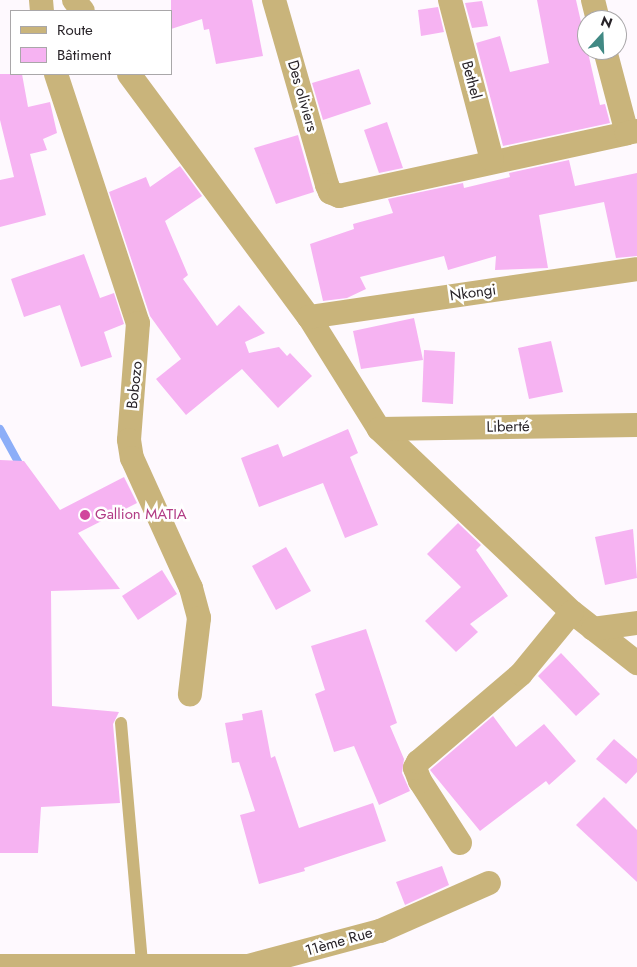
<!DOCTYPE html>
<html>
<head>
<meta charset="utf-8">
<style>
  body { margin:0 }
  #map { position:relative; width:637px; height:967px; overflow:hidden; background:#fef9fe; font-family:Jost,sans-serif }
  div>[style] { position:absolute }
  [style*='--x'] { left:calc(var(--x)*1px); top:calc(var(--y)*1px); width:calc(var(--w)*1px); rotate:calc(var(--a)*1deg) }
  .stream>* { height:8px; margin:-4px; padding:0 4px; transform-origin:4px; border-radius:4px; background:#8caef8 }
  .building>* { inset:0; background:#f6b3f2 }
  .service>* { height:12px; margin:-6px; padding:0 6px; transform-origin:6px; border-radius:6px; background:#c9b47b }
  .minor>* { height:24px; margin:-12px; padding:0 12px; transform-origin:12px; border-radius:12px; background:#c9b47b }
  .dots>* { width:14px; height:14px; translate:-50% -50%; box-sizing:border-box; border:2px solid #fff; border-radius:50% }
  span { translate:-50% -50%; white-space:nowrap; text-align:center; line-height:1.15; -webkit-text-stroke:5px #fff; paint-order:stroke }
  .street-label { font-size:15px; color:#282328 }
  .hotel-label { font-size:15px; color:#b23c85 }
  .left { translate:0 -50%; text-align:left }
  .legend { position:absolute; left:10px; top:10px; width:162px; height:65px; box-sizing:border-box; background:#fff; border:1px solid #a9a7a9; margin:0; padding:6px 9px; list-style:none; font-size:15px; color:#282328 }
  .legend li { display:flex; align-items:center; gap:10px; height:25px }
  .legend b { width:25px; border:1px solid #a9a7a9 }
  .north { position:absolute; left:577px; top:10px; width:50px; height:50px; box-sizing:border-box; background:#fff; border:1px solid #a9a7a9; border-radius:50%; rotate:20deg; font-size:14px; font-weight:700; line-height:20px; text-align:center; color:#282328 }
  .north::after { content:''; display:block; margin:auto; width:18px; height:22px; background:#418984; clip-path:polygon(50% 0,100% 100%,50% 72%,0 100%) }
</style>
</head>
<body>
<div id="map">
  <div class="stream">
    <i style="--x:0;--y:429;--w:46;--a:61.2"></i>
  </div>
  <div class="building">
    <i style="clip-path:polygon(171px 0,252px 0,263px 56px,216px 64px,209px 29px,204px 30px,202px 19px,171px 29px)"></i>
    <i style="clip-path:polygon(537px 0,576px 0,600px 105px,605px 104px,610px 123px,503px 146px,476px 43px,500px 36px,510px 72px,549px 63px)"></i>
    <i style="clip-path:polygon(482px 1px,488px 26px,472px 28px,465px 3px)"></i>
    <i style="clip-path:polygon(438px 7px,444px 32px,421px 36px,418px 10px)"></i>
    <i style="clip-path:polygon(359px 69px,371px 104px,323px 120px,312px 83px)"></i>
    <i style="clip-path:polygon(0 74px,22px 74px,28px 107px,50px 102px,57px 133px,43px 139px,47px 150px,30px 154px,46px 215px,0 227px,0 180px,14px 177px,0 120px)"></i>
    <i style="clip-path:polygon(387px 122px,403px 168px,379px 173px,364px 130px)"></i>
    <i style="clip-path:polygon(298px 135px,314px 192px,276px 204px,254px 148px)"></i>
    <i style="clip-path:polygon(569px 160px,575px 186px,637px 173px,637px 256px,616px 258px,604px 202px,539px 215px,548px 268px,495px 270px,496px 256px,448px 270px,444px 256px,360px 277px,366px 289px,347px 298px,323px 301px,310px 244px,354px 229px,353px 224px,393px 213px,388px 199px,463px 183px,464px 188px,510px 177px,509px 173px)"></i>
    <i style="clip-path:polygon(180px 166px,202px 196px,165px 221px,188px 275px,183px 279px,217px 326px,239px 305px,265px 333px,245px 342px,249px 353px,279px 347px,287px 356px,290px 353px,312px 376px,278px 408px,242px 369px,186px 415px,156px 379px,181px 359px,150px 316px,109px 192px,146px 177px,150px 187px)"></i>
    <i style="clip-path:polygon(84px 254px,100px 298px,114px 293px,124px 324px,104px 332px,112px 357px,81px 367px,60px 305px,24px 317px,11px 279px)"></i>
    <i style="clip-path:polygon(414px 318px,423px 360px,361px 369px,353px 331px)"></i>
    <i style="clip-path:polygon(551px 341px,563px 392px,529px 399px,518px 348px)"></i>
    <i style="clip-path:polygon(424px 350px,455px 352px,453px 404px,422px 402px)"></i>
    <i style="clip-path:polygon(348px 429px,358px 453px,350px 457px,378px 525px,345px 538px,323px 483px,259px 507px,241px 458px,278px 444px,283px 457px)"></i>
    <i style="clip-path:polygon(0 460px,24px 461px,60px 510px,124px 477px,137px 503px,78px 533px,120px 589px,51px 591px,52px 706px,119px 712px,113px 724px,120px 803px,41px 807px,38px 853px,0 853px)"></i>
    <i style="clip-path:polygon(458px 523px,481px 545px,476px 550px,508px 596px,470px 624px,478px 632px,456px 652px,425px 621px,461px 587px,427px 554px)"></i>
    <i style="clip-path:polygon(633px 529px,637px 578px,605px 585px,595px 537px)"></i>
    <i style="clip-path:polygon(286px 547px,311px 591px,276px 610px,252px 566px)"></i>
    <i style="clip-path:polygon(162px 570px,177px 594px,138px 620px,122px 596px)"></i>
    <i style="clip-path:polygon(366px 629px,397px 723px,390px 726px,404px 759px,402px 773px,410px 791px,379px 805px,354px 746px,334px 752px,315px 694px,325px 690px,311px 646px)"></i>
    <i style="clip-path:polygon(561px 653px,600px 694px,576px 716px,538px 676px)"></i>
    <i style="clip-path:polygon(262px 710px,271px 758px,275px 756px,299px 828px,373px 803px,386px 841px,304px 868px,305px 871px,259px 884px,240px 815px,255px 811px,239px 762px,232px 763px,225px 723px,243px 720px,242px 714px)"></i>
    <i style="clip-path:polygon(493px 716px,516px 747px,544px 724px,576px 761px,549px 785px,546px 781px,480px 831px,430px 770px)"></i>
    <i style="clip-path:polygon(614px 739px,637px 759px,637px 772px,626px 784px,596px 759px)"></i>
    <i style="clip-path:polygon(604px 797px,637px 830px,637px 882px,576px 825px)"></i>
    <i style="clip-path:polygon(442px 866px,449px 885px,405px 905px,396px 882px)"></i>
  </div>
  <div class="service">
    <i style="--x:121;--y:723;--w:243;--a:85"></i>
  </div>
  <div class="minor">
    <i style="--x:41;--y:0;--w:11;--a:85"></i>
    <i style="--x:74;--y:0;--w:14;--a:51"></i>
    <i style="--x:274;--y:0;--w:192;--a:74"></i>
    <i style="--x:327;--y:185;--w:8;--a:67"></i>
    <i style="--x:330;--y:192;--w:10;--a:24"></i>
    <i style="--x:339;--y:196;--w:295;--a:-12.3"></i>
    <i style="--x:450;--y:0;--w:165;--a:75.3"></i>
    <i style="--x:593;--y:0;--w:21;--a:76"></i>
    <i style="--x:605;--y:50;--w:86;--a:75.2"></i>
    <i style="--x:627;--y:133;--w:10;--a:-11"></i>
    <i style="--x:56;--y:74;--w:262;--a:71.8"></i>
    <i style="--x:138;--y:323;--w:117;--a:94.4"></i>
    <i style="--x:129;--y:440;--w:18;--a:81"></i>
    <i style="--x:132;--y:458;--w:143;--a:65.6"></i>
    <i style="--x:191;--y:588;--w:31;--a:75"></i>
    <i style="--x:199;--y:618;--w:77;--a:96.8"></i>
    <i style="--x:129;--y:74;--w:302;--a:53.5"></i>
    <i style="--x:309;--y:317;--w:132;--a:58"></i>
    <i style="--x:379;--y:429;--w:266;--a:43.5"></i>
    <i style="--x:572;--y:612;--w:83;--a:38.1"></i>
    <i style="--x:309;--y:317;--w:331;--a:-8.3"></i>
    <i style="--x:379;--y:429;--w:258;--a:-0.9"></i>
    <i style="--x:593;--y:629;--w:44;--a:-7.8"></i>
    <i style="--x:460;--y:843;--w:74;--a:-122.8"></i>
    <i style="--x:420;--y:781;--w:14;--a:-111"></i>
    <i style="--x:415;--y:768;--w:7;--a:-63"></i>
    <i style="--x:418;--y:762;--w:135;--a:-40.5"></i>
    <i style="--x:521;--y:674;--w:80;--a:-50.6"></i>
    <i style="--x:0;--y:966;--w:248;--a:0"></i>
    <i style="--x:248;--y:966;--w:137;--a:-14.9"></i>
    <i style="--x:380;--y:931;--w:119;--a:-23.8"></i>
  </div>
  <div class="dots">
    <i style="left:85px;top:515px;background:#d1479c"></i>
  </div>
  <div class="street-label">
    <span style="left:471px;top:80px;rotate:75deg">Bethel</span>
    <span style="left:302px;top:96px;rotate:74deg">Des oliviers</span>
    <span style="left:473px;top:293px;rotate:-8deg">Nkongi</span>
    <span style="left:135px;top:385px;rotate:-84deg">Bobozo</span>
    <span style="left:508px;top:427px;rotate:-1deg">Liberté</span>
    <span style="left:339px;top:942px;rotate:-16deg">11ème Rue</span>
  </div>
  <div class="hotel-label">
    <span class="left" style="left:95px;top:515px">Gallion MATIA</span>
  </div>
  <ul class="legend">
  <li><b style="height:6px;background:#c9b47b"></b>Route</li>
  <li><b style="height:14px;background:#f6b3f2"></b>Bâtiment</li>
  </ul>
  <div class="north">N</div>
</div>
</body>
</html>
